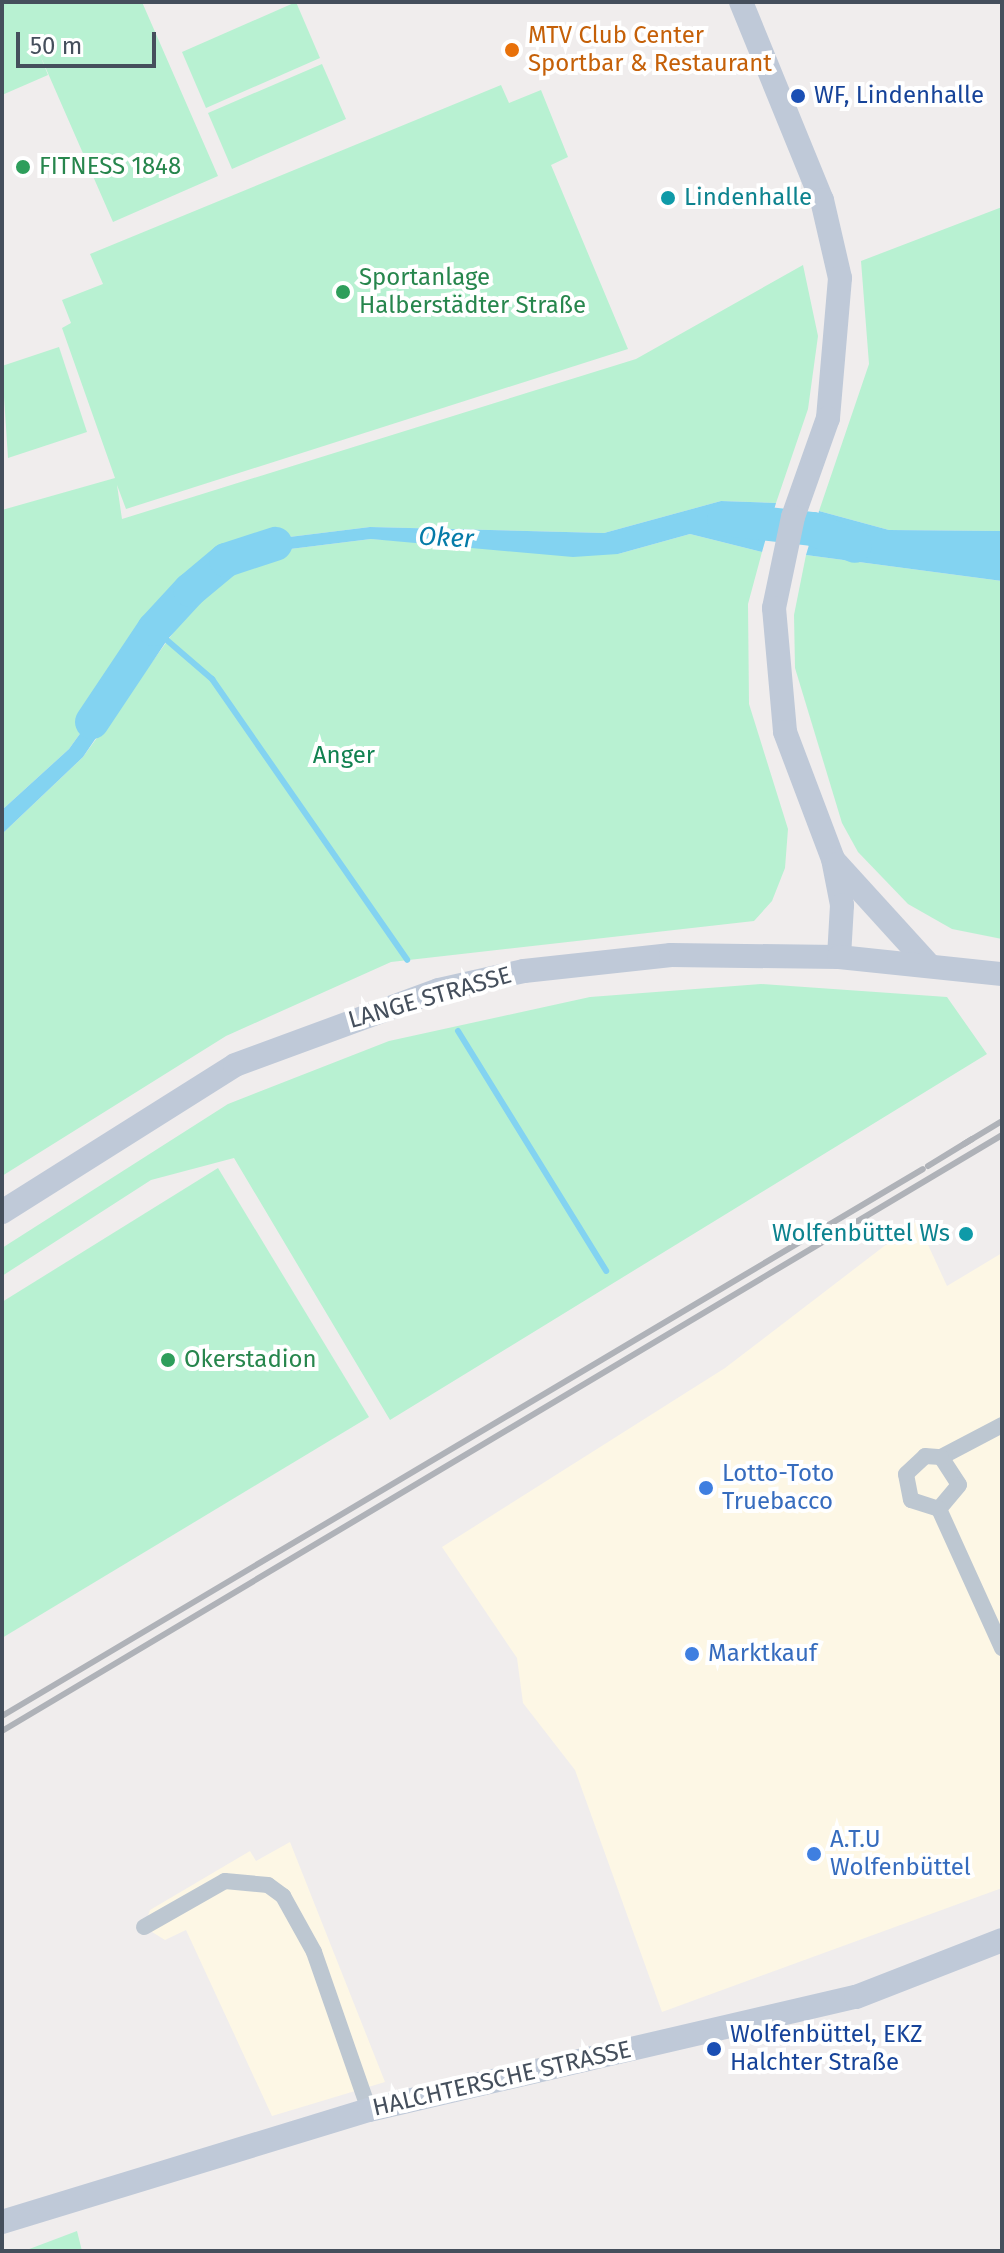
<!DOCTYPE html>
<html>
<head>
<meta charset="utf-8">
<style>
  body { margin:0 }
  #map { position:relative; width:1004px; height:2253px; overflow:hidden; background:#f0eded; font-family:"Fira Sans",sans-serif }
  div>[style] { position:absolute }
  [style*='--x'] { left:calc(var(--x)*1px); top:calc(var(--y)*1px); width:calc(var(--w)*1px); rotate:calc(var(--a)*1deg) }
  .commercial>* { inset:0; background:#fdf7e5 }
  .green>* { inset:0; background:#b8f1d2 }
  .water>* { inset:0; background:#83d3f1 }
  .stream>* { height:6px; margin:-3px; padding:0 3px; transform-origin:3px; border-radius:3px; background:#83d3f1 }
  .river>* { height:34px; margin:-17px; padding:0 17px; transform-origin:17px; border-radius:17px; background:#83d3f1 }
  .street>* { height:16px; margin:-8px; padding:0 8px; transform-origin:8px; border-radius:8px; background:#bdc7d1 }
  .secondary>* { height:24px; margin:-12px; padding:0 12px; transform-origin:12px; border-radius:12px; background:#bfc9d8 }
  .rail>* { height:6px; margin:-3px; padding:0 3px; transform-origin:3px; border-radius:3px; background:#afb2b8 }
  .dots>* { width:22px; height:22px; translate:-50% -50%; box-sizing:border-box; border:4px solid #fff; border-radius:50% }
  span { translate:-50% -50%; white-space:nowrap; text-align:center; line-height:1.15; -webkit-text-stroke:8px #fff; paint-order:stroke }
  .food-label { font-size:24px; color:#c56008 }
  .left { translate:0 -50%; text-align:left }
  .transit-label { font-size:24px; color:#164399 }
  .leisure-label { font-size:24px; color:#27864d }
  .culture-label { font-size:24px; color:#0d838f }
  .right { translate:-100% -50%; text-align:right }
  .park-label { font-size:24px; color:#118150 }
  .street-label { font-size:24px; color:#454f5c }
  .shop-label { font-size:24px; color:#366cbe }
  .water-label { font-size:26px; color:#057ba8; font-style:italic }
  .frame { position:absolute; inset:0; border:4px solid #454f5c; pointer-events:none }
  .scale { position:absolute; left:16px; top:32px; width:140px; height:36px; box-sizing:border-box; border:4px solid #454f5c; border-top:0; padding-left:10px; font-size:24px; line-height:28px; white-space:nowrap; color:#454f5c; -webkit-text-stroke:6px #fff; paint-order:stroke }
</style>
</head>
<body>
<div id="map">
  <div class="commercial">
    <i style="clip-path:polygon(917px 1221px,947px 1286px,1002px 1253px,1002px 1888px,662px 2012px,575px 1770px,523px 1703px,517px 1658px,442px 1547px,725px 1368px)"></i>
    <i style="clip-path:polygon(290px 1842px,385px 2082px,272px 2116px,186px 1930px,165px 1940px,144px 1927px,150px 1910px,250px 1851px,256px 1861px)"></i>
  </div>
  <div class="green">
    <i style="clip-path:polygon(2px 2px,142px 2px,218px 176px,113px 222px,40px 55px,48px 75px,2px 95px)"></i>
    <i style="clip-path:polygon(296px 2px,320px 58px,206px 108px,182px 52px)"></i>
    <i style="clip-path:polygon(322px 64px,346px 119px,232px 169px,208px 113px)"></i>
    <i style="clip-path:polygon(501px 85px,509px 103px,541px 90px,568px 157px,551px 165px,628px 349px,126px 509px,117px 485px,122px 519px,636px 359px,803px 265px,818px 336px,808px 409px,776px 503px,721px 501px,604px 533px,370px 527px,273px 539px,237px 554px,160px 622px,69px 749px,2px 810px,2px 510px,115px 478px,62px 328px,71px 323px,62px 300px,103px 284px,90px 254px)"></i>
    <i style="clip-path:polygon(1002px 207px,1002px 531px,889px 530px,819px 511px,869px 364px,861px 261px)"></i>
    <i style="clip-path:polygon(59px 347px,87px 432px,8px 458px,2px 366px)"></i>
    <i style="clip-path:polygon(690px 534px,762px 552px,748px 604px,749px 704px,788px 829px,785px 868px,772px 901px,754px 921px,391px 962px,226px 1036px,2px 1176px,2px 834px,83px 757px,200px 596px,237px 567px,274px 551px,371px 539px,618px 554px)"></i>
    <i style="clip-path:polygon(806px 555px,1002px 581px,1002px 939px,952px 929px,908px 904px,858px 852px,842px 823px,795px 668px,794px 615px)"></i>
    <i style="clip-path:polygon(761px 984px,947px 997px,987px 1054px,390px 1420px,234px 1158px,151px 1180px,2px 1276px,2px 1248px,228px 1104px,389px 1041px,590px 997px)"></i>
    <i style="clip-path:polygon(218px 1168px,369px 1417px,2px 1638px,2px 1302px)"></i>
    <i style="clip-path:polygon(77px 2231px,82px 2251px,24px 2251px)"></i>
  </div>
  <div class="water">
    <i style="clip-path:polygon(721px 501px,776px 503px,762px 552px,690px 534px,618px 554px,573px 557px,371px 539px,274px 551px,237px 567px,166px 635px,83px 757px,2px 834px,2px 810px,69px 749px,160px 622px,237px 554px,273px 539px,370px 527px,604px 533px)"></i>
    <i style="clip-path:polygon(819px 511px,889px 530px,1002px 531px,1002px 581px,806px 555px)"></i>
  </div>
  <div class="stream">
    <i style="--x:154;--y:629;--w:77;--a:40.8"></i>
    <i style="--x:212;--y:679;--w:342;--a:55.2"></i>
    <i style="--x:458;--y:1031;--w:282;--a:58.3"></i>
  </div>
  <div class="river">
    <i style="--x:724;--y:519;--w:90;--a:6.4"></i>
    <i style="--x:813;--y:529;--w:45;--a:22"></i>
    <i style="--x:92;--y:722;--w:112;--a:-56.3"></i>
    <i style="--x:154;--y:629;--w:53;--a:-47.3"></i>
    <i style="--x:190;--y:590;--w:47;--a:-39.8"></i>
    <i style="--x:226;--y:560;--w:52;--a:-18.1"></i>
  </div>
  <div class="street">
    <i style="--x:1002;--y:1425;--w:69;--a:152.3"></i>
    <i style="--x:941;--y:1457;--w:33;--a:57"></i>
    <i style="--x:959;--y:1485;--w:31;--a:130"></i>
    <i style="--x:939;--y:1509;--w:153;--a:65.6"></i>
    <i style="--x:939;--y:1509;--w:29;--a:-162"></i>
    <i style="--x:911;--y:1500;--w:26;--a:-101"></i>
    <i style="--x:906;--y:1474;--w:26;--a:-43"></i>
    <i style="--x:925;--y:1456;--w:16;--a:4"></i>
    <i style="--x:144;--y:1927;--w:93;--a:-29.6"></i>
    <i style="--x:225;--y:1881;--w:43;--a:5.3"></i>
    <i style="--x:268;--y:1885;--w:19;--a:36"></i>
    <i style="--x:283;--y:1896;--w:64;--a:61"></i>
    <i style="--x:314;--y:1952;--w:167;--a:70.8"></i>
  </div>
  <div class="secondary">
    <i style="--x:741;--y:2;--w:214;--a:67.8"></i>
    <i style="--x:822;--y:200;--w:80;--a:77"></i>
    <i style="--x:840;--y:278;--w:141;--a:94.9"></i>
    <i style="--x:828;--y:418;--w:105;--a:109.5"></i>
    <i style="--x:793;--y:517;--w:93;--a:101.8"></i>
    <i style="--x:774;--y:608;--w:124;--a:84.9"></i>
    <i style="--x:785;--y:732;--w:136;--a:69.3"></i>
    <i style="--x:833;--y:859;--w:47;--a:78.9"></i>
    <i style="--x:842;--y:905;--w:52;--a:93.3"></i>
    <i style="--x:837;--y:864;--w:137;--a:47.7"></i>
    <i style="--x:2;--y:1212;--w:275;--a:-32.2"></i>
    <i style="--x:235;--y:1065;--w:217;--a:-20.2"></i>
    <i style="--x:439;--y:990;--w:87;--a:-12.6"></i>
    <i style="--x:524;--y:971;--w:148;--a:-6.2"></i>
    <i style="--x:671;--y:955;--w:168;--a:0.7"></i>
    <i style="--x:839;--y:957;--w:164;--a:6"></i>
    <i style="--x:2;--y:2222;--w:384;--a:-17"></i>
    <i style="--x:369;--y:2110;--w:500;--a:-13.1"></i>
    <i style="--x:856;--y:1997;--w:157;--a:-21.3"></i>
  </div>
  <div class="rail">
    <i style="--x:964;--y:1144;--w:44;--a:-31.2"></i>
    <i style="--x:928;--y:1166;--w:52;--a:-31.5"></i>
    <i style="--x:2;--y:1716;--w:1071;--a:-30.71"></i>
    <i style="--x:2;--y:1731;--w:1164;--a:-30.79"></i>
  </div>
  <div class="dots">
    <i style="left:512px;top:50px;background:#e8710a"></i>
    <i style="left:798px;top:96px;background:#1a4fb4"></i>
    <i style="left:23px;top:167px;background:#2e9e5b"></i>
    <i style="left:668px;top:198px;background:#0f9aa8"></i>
    <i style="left:343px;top:292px;background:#2e9e5b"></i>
    <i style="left:966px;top:1234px;background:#0f9aa8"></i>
    <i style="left:168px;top:1360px;background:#2e9e5b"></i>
    <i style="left:706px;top:1488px;background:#3f7fe0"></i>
    <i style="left:692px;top:1654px;background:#3f7fe0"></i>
    <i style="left:814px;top:1854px;background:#3f7fe0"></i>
    <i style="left:714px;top:2049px;background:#1a4fb4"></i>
  </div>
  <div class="food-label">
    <span class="left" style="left:528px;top:50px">MTV Club Center<br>Sportbar &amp; Restaurant</span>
  </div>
  <div class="transit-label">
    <span class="left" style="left:814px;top:96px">WF, Lindenhalle</span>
    <span class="left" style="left:730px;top:2049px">Wolfenbüttel, EKZ<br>Halchter Straße</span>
  </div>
  <div class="leisure-label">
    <span class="left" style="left:39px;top:167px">FITNESS 1848</span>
    <span class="left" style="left:359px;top:292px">Sportanlage<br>Halberstädter Straße</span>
    <span class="left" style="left:184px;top:1360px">Okerstadion</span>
  </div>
  <div class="culture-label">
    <span class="left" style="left:684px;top:198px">Lindenhalle</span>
    <span class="right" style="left:950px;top:1234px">Wolfenbüttel Ws</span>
  </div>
  <div class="park-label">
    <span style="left:344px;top:756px">Anger</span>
  </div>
  <div class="street-label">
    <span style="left:430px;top:998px;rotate:-16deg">LANGE STRASSE</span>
    <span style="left:502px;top:2079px;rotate:-13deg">HALCHTERSCHE STRASSE</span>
  </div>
  <div class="shop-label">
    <span class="left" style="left:722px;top:1488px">Lotto-Toto<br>Truebacco</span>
    <span class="left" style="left:708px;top:1654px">Marktkauf</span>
    <span class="left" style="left:830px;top:1854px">A.T.U<br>Wolfenbüttel</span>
  </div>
  <div class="water-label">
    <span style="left:446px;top:538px;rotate:3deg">Oker</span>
  </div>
  <div class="frame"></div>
  <div class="scale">50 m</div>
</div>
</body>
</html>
